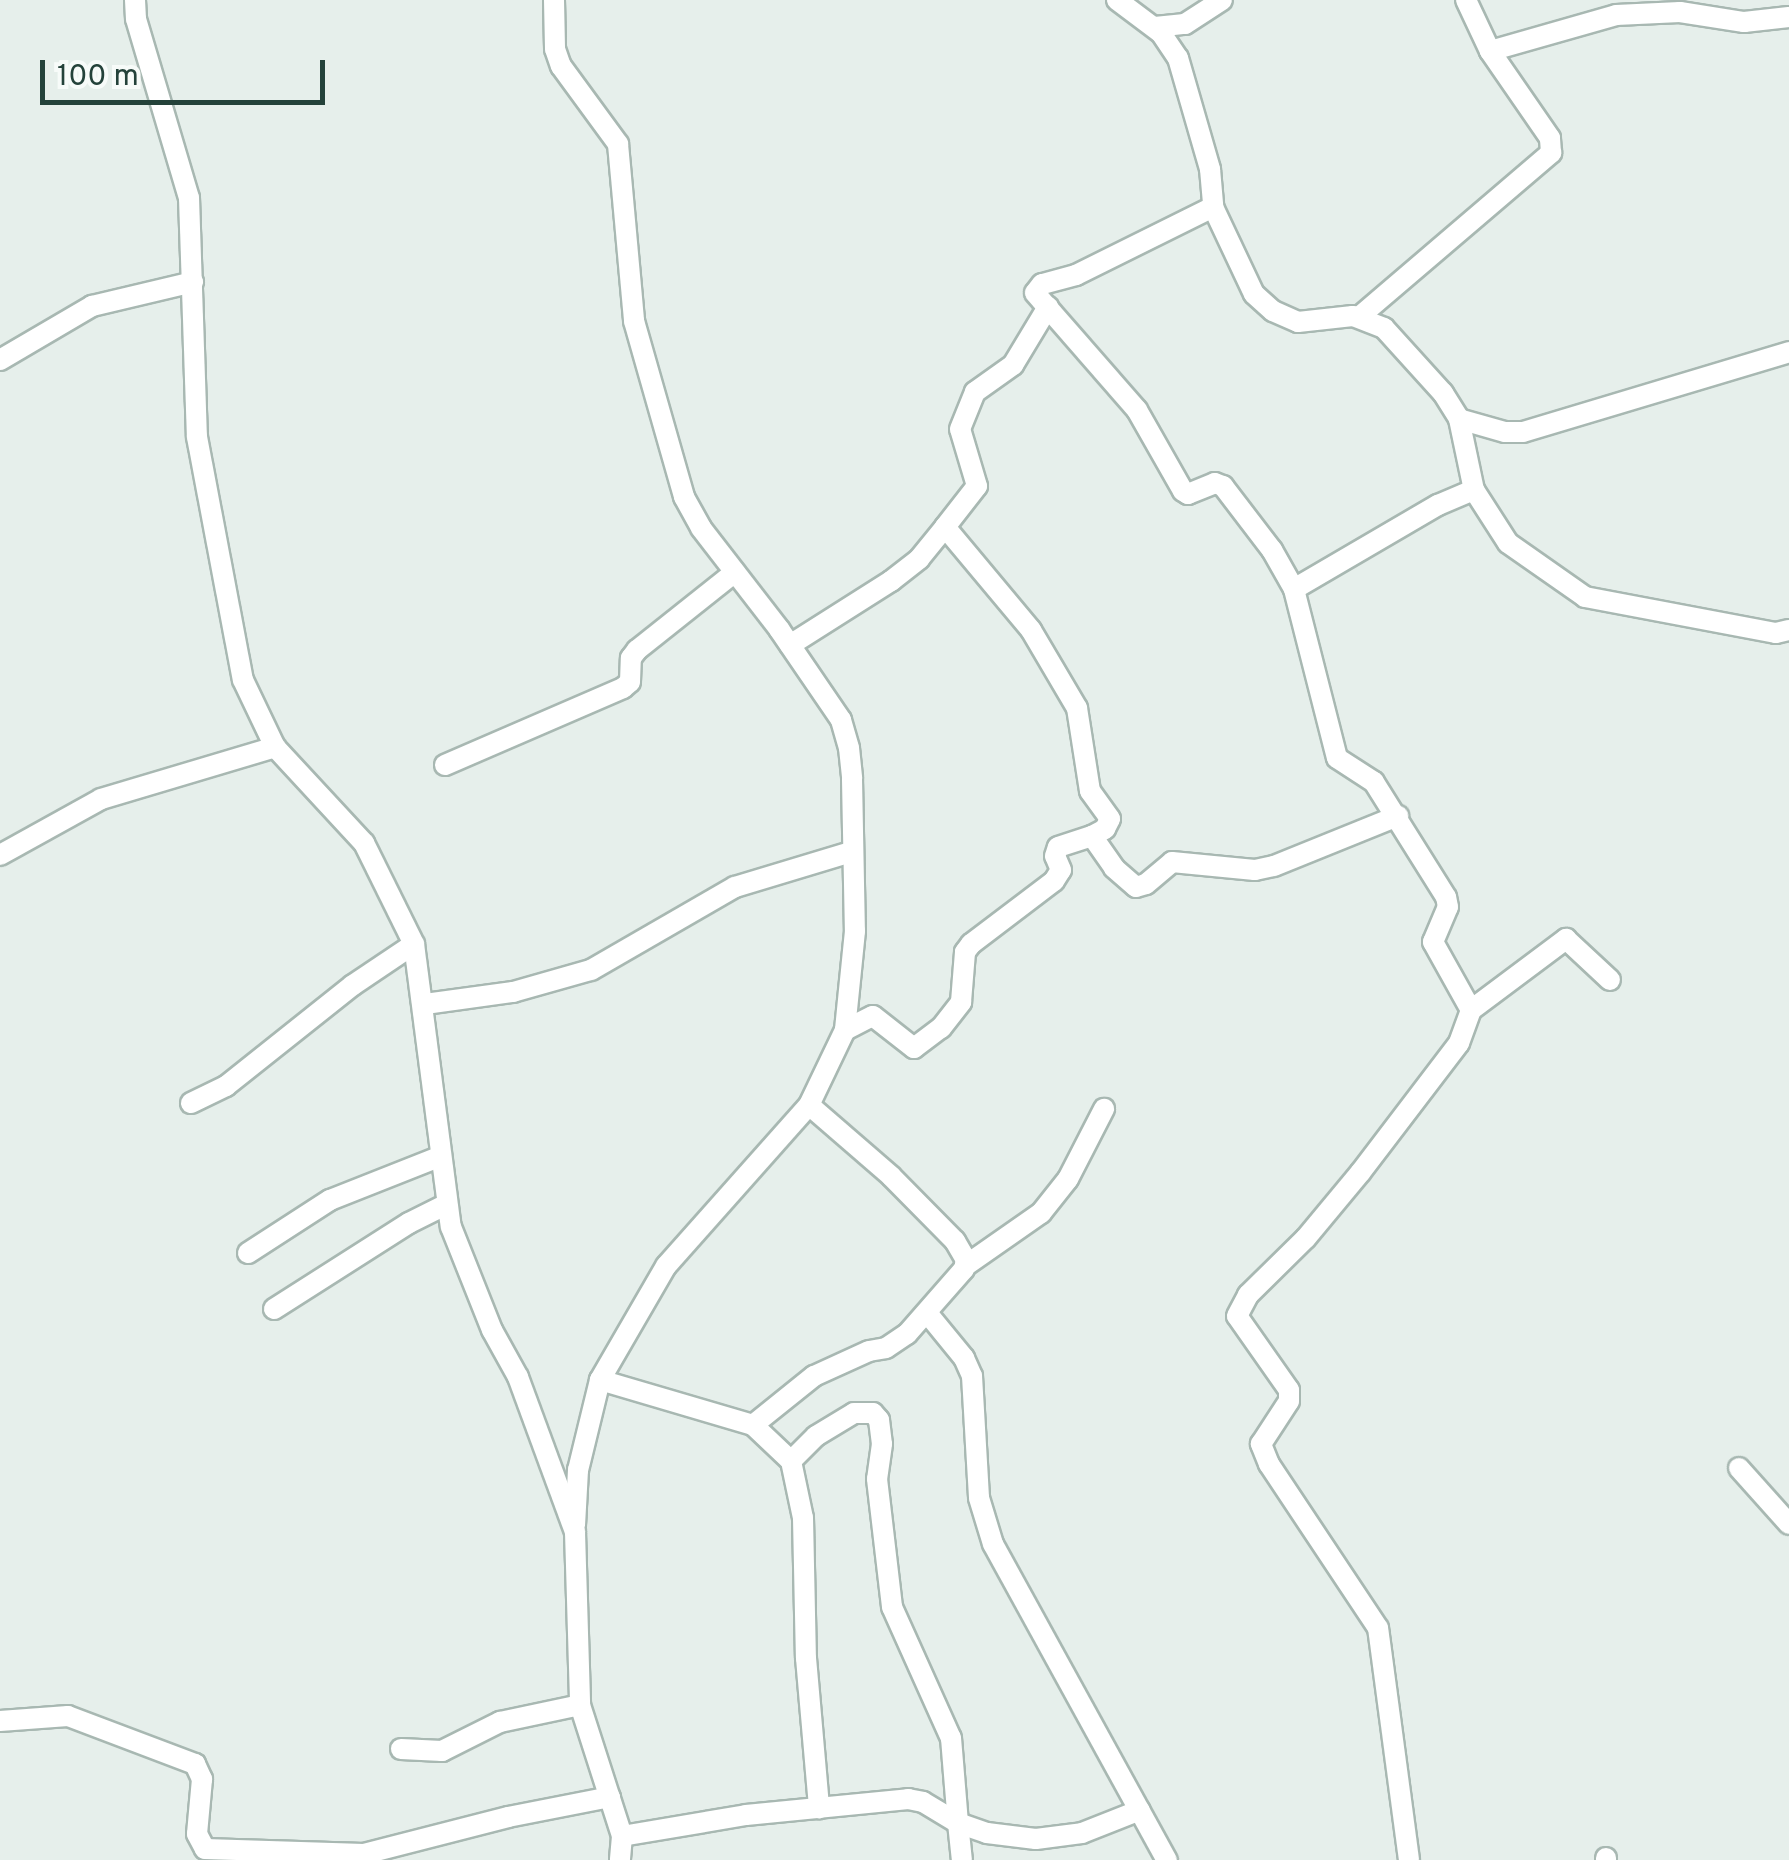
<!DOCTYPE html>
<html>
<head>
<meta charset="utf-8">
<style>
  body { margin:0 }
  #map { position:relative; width:1789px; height:1860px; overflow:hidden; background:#e6efeb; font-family:Overpass,sans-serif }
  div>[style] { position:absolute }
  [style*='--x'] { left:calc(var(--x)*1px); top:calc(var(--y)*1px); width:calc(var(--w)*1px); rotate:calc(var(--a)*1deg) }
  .roads { filter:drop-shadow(2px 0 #a8b8b2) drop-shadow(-2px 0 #a8b8b2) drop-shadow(0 2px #a8b8b2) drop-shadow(0 -2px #a8b8b2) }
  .street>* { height:20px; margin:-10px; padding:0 10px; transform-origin:10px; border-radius:10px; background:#fff }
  span { translate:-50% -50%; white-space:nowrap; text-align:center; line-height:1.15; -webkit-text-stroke:10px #f7fbf9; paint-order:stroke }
  .scale { position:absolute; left:40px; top:60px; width:285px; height:45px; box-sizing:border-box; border:5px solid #24423a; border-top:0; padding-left:12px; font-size:30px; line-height:35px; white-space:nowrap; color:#24423a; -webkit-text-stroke:8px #f7fbf9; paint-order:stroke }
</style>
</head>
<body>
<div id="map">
  <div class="roads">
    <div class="street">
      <i style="--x:135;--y:0;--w:19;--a:87"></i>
      <i style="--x:136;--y:19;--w:187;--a:73.5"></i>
      <i style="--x:189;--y:198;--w:239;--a:88.1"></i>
      <i style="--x:197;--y:437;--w:247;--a:79.3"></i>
      <i style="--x:243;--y:680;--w:74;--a:64.5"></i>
      <i style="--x:275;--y:747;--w:131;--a:47.2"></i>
      <i style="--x:364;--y:843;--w:113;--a:63.7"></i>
      <i style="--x:414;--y:944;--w:285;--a:82.6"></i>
      <i style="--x:451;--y:1227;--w:111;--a:68.3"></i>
      <i style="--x:492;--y:1330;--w:54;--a:61"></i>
      <i style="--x:518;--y:1377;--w:165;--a:69.8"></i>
      <i style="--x:575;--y:1532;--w:173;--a:88.3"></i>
      <i style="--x:580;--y:1705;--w:138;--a:72.2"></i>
      <i style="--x:622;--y:1836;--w:24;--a:95"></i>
      <i style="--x:554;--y:0;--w:49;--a:88.8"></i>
      <i style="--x:555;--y:49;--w:18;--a:71"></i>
      <i style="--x:561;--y:66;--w:97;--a:53.8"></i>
      <i style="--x:618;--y:144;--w:178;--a:84.8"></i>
      <i style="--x:634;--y:321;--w:183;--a:74.1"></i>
      <i style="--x:684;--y:497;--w:35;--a:61"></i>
      <i style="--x:701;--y:528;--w:128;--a:52.3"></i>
      <i style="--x:779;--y:629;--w:110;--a:55.7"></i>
      <i style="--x:841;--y:720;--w:29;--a:74"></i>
      <i style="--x:849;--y:748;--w:31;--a:84"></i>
      <i style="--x:852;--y:779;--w:152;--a:88.9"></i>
      <i style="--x:855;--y:931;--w:100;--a:95.8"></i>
      <i style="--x:845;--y:1030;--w:83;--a:115.6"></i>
      <i style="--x:809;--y:1105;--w:215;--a:131.6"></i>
      <i style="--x:666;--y:1266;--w:132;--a:120.1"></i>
      <i style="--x:600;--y:1380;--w:93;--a:103.7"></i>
      <i style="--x:578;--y:1470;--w:55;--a:93.1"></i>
      <i style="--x:1117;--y:0;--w:55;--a:36.9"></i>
      <i style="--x:1161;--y:33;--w:30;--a:56"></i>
      <i style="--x:1178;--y:58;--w:116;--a:73.9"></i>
      <i style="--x:1210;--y:169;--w:38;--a:85"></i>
      <i style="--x:1213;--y:207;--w:96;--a:64.8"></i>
      <i style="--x:1254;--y:294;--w:25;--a:42"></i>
      <i style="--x:1273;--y:311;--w:27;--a:24"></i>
      <i style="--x:1298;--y:322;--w:55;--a:-6.2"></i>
      <i style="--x:1353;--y:316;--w:33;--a:21"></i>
      <i style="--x:1384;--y:328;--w:88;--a:47.8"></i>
      <i style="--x:1443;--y:393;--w:31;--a:58"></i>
      <i style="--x:1459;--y:419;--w:48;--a:15.8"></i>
      <i style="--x:1505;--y:432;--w:18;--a:0"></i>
      <i style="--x:1523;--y:432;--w:278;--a:-16.7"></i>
      <i style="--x:1155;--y:27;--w:30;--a:-6"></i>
      <i style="--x:1185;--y:24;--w:44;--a:-33"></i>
      <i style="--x:1490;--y:51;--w:131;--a:-15.9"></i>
      <i style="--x:1616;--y:15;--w:64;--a:-2.7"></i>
      <i style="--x:1680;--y:12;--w:65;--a:8.9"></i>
      <i style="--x:1744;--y:22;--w:45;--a:-6.3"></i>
      <i style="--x:1213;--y:207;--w:153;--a:153.6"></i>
      <i style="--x:1076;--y:275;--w:35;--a:165"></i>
      <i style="--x:1042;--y:284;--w:11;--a:128"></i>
      <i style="--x:1035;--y:293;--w:155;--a:48.9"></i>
      <i style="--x:1137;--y:410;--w:93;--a:60.4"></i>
      <i style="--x:1183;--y:491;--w:6;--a:31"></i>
      <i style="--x:1188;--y:494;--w:29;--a:-22"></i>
      <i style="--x:1215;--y:483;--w:9;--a:21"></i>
      <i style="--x:1223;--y:486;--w:81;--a:52.6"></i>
      <i style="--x:1272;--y:550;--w:45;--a:60.6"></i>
      <i style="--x:1359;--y:317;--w:253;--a:-40.5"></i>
      <i style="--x:1551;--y:153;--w:15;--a:-94"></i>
      <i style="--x:1550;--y:138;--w:106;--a:-124.6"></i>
      <i style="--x:1490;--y:51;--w:56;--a:-115.2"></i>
      <i style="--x:0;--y:360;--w:107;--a:-30.4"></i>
      <i style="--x:92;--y:306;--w:104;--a:-13.4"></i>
      <i style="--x:1459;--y:419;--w:73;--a:78.1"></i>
      <i style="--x:945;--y:527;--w:52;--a:-52"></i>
      <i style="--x:977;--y:486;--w:59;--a:-106.6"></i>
      <i style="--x:960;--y:429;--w:40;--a:-68"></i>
      <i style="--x:975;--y:392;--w:47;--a:-35.4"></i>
      <i style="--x:1013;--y:365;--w:68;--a:-58.9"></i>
      <i style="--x:790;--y:645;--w:120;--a:-32.4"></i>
      <i style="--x:891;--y:581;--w:36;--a:-38"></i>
      <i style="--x:919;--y:559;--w:41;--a:-50.9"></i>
      <i style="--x:945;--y:527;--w:134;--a:50.1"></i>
      <i style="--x:1031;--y:630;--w:91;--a:59.5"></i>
      <i style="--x:1077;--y:708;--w:84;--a:81.1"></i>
      <i style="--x:1090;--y:791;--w:34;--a:54"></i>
      <i style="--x:1110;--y:819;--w:11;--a:117"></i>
      <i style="--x:1105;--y:829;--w:15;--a:152"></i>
      <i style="--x:445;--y:765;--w:194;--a:-23.4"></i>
      <i style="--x:623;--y:688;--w:9;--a:-41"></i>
      <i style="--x:630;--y:682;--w:24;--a:-88"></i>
      <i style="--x:631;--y:658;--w:10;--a:-53"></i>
      <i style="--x:637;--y:650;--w:125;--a:-38.5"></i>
      <i style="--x:0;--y:855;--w:115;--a:-29"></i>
      <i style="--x:101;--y:799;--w:182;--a:-16.6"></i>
      <i style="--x:425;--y:1004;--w:89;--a:-7.8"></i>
      <i style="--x:513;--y:992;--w:81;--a:-15.8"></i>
      <i style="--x:591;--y:970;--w:166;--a:-30"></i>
      <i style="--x:735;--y:887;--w:121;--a:-16.8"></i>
      <i style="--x:1471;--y:1010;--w:119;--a:-36.8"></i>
      <i style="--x:1566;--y:939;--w:60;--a:43"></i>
      <i style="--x:845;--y:1030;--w:31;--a:-27"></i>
      <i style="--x:873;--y:1016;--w:52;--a:38"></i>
      <i style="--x:914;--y:1048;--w:34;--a:-37"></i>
      <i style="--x:941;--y:1028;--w:33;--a:-52"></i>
      <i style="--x:961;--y:1002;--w:50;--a:-85.4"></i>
      <i style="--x:965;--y:952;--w:10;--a:-53"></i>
      <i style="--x:971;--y:944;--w:104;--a:-37.2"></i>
      <i style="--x:1054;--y:881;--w:13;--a:-58"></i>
      <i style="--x:1061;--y:870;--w:15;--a:-113"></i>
      <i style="--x:1055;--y:856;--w:9;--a:-72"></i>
      <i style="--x:1058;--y:847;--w:36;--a:-18"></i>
      <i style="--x:1092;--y:836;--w:39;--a:55"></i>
      <i style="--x:1114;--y:868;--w:29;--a:41"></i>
      <i style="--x:1136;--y:887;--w:10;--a:-17"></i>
      <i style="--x:1146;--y:884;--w:34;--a:-40"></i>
      <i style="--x:1172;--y:862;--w:83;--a:5.5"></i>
      <i style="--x:1255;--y:870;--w:19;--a:-12"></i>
      <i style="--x:1274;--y:866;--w:134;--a:-22"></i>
      <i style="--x:191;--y:1103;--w:39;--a:-26"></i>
      <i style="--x:226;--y:1086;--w:162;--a:-38.5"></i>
      <i style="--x:353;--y:985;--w:73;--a:-33.9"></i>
      <i style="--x:248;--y:1253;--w:98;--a:-32.9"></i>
      <i style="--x:330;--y:1200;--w:119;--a:-21.6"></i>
      <i style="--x:965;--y:1266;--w:93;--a:-34.9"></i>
      <i style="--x:1041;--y:1213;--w:43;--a:-51.5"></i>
      <i style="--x:1068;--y:1179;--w:79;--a:-62.8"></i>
      <i style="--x:274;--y:1309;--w:160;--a:-32.5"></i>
      <i style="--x:409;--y:1223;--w:42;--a:-26.6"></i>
      <i style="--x:928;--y:1314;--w:57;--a:50.7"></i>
      <i style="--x:964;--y:1358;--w:20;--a:66"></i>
      <i style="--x:972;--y:1376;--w:122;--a:86.7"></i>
      <i style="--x:979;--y:1498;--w:48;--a:73.1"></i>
      <i style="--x:993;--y:1544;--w:361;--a:61.2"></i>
      <i style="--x:600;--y:1380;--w:159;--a:16.4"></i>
      <i style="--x:753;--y:1425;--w:52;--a:43.5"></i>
      <i style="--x:791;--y:1461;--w:58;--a:78.1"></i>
      <i style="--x:803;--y:1518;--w:140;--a:88.8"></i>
      <i style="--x:806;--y:1658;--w:151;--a:85"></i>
      <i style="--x:753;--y:1425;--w:78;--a:-38.8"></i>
      <i style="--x:814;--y:1376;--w:60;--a:-24.4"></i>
      <i style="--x:869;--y:1351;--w:17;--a:-10"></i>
      <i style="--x:886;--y:1348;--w:25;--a:-34"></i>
      <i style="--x:907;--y:1334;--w:86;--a:-48.8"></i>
      <i style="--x:964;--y:1269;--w:9;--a:-77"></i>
      <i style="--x:966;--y:1260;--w:22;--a:-120"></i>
      <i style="--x:955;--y:1241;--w:91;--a:-134.6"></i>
      <i style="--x:891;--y:1176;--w:108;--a:-139.1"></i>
      <i style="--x:791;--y:1461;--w:35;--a:-45"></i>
      <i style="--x:816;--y:1436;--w:44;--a:-31.2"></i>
      <i style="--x:854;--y:1413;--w:19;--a:0"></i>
      <i style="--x:873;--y:1413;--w:9;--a:49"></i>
      <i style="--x:879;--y:1420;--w:24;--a:83"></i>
      <i style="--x:882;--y:1444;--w:35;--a:98"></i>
      <i style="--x:877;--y:1479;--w:129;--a:83.3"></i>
      <i style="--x:892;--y:1607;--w:144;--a:65.8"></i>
      <i style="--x:951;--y:1738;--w:85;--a:85.3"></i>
      <i style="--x:958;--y:1823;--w:31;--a:19"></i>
      <i style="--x:987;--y:1833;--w:49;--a:7"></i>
      <i style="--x:1036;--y:1839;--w:46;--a:-7.4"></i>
      <i style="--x:1082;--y:1833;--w:62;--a:-21.6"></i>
      <i style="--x:1739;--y:1468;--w:75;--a:48.2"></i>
      <i style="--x:0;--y:1721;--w:68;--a:-4.2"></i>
      <i style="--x:68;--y:1716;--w:136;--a:20.7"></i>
      <i style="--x:195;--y:1764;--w:17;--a:65"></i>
      <i style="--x:202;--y:1779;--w:55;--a:95.2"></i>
      <i style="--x:197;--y:1834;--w:17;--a:62"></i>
      <i style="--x:205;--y:1849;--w:159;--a:1.8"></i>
      <i style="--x:364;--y:1854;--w:149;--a:-14.4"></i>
      <i style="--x:508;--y:1817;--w:104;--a:-11.1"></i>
      <i style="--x:401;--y:1749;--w:41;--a:2.8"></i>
      <i style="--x:442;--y:1751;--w:65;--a:-26.6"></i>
      <i style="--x:500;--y:1722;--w:82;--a:-12"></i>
      <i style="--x:622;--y:1836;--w:126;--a:-9.6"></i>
      <i style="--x:746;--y:1815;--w:163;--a:-5.6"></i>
      <i style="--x:908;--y:1799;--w:15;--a:11"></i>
      <i style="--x:923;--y:1802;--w:41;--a:31"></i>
      <i style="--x:958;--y:1823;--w:37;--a:84"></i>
      <i style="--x:1606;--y:1858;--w:2;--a:90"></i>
      <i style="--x:1409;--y:1860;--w:234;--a:-97.6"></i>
      <i style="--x:1378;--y:1628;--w:197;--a:-123.6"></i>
      <i style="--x:1269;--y:1464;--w:22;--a:-112"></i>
      <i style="--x:1261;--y:1444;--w:51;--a:-56.9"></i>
      <i style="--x:1289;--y:1401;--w:11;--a:-90"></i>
      <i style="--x:1289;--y:1390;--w:90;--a:-125.1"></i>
      <i style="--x:1237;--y:1316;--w:24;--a:-62"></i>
      <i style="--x:1248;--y:1295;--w:81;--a:-44.5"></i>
      <i style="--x:1306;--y:1238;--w:85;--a:-50.3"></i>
      <i style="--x:1360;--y:1173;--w:163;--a:-52.7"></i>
      <i style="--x:1459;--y:1043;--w:35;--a:-70"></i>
      <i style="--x:1471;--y:1010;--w:78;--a:-119.2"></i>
      <i style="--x:1433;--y:942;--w:38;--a:-67"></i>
      <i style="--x:1448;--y:907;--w:10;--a:-101"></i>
      <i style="--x:1446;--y:897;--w:136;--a:-122.1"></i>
      <i style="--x:1374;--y:782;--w:44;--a:-147"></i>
      <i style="--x:1337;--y:758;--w:174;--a:-104.3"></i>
      <i style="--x:1294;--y:589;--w:167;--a:-30.3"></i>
      <i style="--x:1438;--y:505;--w:39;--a:-23"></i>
      <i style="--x:1474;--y:490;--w:63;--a:57.3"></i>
      <i style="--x:1508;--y:543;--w:94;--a:35"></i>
      <i style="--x:1585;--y:597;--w:194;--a:10.7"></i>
      <i style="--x:1776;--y:633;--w:13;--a:-13"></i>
    </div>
  </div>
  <div class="scale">100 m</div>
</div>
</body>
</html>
